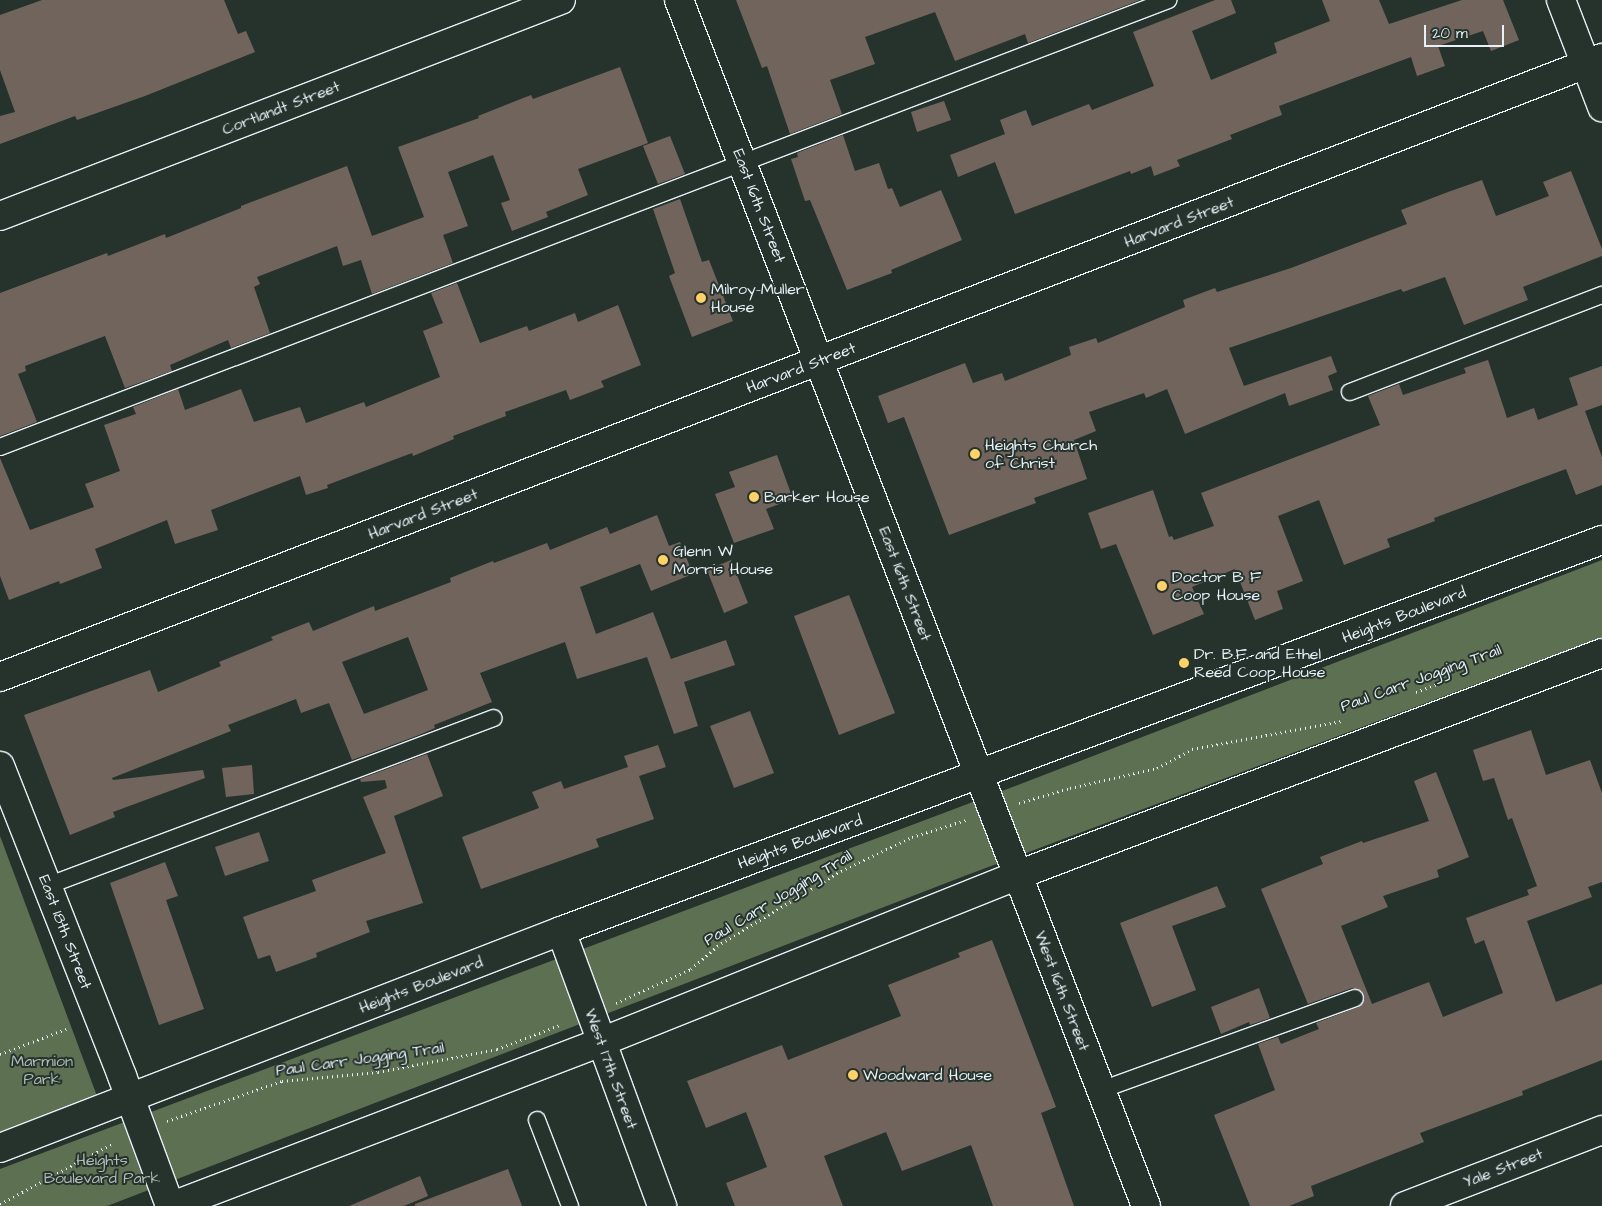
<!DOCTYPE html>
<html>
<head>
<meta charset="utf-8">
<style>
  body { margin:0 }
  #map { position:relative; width:1602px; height:1206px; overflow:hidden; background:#26332d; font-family:"Architects Daughter",sans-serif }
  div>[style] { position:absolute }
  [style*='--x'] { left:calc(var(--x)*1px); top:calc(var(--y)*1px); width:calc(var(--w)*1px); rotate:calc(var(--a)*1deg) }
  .green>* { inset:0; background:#5e7052 }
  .building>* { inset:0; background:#71645d }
  .path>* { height:3px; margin-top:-1.5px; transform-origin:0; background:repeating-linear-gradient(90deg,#e8f1f8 0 1px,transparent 0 5px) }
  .roads { filter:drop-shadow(1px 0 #e8f1f8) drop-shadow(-1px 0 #e8f1f8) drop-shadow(0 1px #e8f1f8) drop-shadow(0 -1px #e8f1f8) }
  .lane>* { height:16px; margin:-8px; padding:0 8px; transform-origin:8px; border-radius:8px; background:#26332d }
  .street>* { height:28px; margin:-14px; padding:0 14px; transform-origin:14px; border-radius:14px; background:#26332d }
  .secondary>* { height:28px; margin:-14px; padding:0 14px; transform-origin:14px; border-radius:14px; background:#26332d }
  .dots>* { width:14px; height:14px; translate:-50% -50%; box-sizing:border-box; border:2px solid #26332d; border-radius:50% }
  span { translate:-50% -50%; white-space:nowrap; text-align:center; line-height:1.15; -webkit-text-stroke:4px #26332d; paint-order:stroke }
  .street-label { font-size:16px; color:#e8f1f8 }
  .poi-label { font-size:16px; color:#e8f1f8 }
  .left { translate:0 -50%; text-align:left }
  .park-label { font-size:16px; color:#b1bdb6 }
  .scale { position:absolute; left:1424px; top:25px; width:80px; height:22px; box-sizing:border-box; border:2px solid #e8f1f8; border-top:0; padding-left:6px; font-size:15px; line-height:18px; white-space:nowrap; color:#e8f1f8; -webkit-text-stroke:4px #26332d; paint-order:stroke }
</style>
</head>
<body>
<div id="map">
  <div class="green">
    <i style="clip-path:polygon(1602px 560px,1602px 637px,967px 875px,107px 1206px,0 1206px,0 1169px,1010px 788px)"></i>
    <i style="clip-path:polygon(0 836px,97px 1096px,0 1132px)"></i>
  </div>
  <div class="building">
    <i style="clip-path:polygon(42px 0,224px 0,238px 34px,246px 31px,255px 52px,145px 96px,77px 120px,75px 116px,0 144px,0 116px,15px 112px,0 70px,0 15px)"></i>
    <i style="clip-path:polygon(736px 0,1140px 0,1028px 43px,1025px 34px,955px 61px,935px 12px,865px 37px,875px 64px,830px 80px,842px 114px,790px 134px,767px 66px,762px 68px)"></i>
    <i style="clip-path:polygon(1215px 0,1231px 0,1236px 13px,1192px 31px,1211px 80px,1277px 53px,1274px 43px,1330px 21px,1322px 0,1379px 0,1389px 24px,1462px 0,1503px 0,1519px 40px,1491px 51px,1483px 31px,1438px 46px,1445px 66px,1417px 76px,1411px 57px,1279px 106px,1282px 115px,1230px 135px,1232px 139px,1177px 160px,1180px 166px,1154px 176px,1151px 166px,1131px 174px,1130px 171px,1015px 214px,995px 162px,958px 177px,950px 155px,1005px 134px,1000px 120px,1026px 110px,1032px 126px,1089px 104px,1092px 110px,1154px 86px,1133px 32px)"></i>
    <i style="clip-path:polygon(620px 67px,648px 143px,578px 169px,588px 195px,546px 212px,548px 217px,512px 231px,501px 203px,510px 200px,493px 155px,448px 172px,468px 226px,443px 235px,453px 263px,372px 294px,361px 260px,343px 266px,337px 246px,257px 277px,260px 284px,254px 287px,270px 333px,231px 348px,228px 340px,170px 365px,172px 371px,125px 388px,105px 336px,25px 366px,26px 371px,18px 374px,37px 422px,0 436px,0 293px,107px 253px,108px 256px,165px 234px,166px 238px,241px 208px,241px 206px,347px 166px,372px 236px,424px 217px,398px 147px,479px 118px,478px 116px,531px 95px,533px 99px)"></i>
    <i style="clip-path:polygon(944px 101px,951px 120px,917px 132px,911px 112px)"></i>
    <i style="clip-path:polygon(843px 135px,855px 171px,879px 163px,888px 189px,892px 188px,900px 207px,941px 190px,962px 240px,891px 270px,892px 273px,847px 290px,810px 200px,805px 201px,791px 159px,798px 157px,797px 153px)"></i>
    <i style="clip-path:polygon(670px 136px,685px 174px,658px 184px,643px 146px)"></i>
    <i style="clip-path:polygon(1571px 171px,1602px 249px,1602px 256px,1523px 287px,1528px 300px,1464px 325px,1445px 277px,1403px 292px,1401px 289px,1229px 348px,1244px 386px,1331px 356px,1337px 372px,1328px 376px,1333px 390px,1289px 406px,1285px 393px,1185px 434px,1167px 389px,1146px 398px,1144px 393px,1089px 412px,1096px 431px,1074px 440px,1087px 479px,1034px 498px,1036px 503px,949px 535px,904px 417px,888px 423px,878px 396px,965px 363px,973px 383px,1002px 373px,1005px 381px,1071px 355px,1069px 347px,1096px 338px,1098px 343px,1185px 307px,1183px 300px,1215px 288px,1217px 292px,1291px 268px,1407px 224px,1401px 210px,1448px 192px,1482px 180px,1496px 216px,1549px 196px,1543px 182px)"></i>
    <i style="clip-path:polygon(680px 199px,702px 262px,709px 260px,733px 321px,692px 337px,669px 276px,675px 273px,653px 209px)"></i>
    <i style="clip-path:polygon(457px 283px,480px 343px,527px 326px,529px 331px,575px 313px,578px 322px,618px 305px,641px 365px,601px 381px,604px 387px,570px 400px,566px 390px,505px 412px,506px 416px,453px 436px,454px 439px,413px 456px,412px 453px,327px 485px,328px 488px,306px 495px,300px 476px,211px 510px,218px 530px,175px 544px,167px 520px,95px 549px,102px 568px,60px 584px,59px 581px,9px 600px,0 576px,0 458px,30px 530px,94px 507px,85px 484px,120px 471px,104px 425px,136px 414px,133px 407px,178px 389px,185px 410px,241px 389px,254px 422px,300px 407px,306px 423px,364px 402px,366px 407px,440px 377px,423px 331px,443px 323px,431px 293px)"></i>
    <i style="clip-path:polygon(1488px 360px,1507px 418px,1534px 408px,1538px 420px,1578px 405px,1569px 378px,1602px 366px,1602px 405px,1585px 411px,1602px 457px,1602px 485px,1576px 495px,1566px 469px,1434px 518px,1435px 521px,1387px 539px,1390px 547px,1344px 565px,1319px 500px,1278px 516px,1303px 581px,1277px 591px,1283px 609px,1255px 620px,1235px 569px,1192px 587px,1204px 614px,1153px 635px,1116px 544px,1101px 549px,1088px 513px,1153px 490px,1169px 537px,1172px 536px,1174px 540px,1214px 526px,1201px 493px,1380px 425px,1368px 396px,1399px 384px,1403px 395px,1466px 373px,1464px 368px)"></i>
    <i style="clip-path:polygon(777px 455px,793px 499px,766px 509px,774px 529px,734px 543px,715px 494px,735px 487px,729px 472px)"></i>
    <i style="clip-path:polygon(evenodd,657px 515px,669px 546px,680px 542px,693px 574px,651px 591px,640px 564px,580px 587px,596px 634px,653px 612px,671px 659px,726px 640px,735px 665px,684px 682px,698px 726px,674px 734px,647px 657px,577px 679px,565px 642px,480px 673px,492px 702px,434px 725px,435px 728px,419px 735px,352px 760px,329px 703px,301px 713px,296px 699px,228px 725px,231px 731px,112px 778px,113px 780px,203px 770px,205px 778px,113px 812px,115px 817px,70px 835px,24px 715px,150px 670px,158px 692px,221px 666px,219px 662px,273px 640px,271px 637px,309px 622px,313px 631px,374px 606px,375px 611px,451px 582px,450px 578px,493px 561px,494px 563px,547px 543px,550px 550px,607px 527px,610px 534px,657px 515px,408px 637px,428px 690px,364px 714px,342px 662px,408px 637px)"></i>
    <i style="clip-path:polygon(731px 560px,748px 603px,724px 613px,707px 570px)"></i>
    <i style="clip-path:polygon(849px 595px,895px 713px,839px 735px,794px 616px)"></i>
    <i style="clip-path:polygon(750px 711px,774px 773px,734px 788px,710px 726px)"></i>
    <i style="clip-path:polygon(1531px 730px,1546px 775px,1590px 760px,1602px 793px,1602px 882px,1588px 887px,1592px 897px,1527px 921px,1556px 1002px,1602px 984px,1602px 1060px,1522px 1091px,1523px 1095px,1420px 1133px,1424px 1142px,1311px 1186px,1314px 1196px,1289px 1206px,1250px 1206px,1214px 1115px,1275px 1090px,1258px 1044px,1278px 1037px,1281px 1044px,1319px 1029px,1316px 1023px,1358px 1007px,1365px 999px,1362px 991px,1352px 988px,1308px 1004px,1261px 889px,1323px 864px,1320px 857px,1362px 841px,1363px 843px,1429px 821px,1414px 781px,1436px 772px,1469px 857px,1437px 870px,1439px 877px,1383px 896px,1388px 907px,1341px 926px,1372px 1004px,1429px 982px,1443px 1017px,1503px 993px,1484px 940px,1475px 944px,1466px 918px,1529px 895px,1527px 890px,1537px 886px,1512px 818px,1508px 820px,1494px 778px,1483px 781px,1473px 750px)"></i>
    <i style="clip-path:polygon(658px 745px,666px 767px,639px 776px,654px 819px,596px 839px,599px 847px,481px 889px,462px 837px,539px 808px,532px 792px,561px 781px,564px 789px,628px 767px,624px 756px)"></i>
    <i style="clip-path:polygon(427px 754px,443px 796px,394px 816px,423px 903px,366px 921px,370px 932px,316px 953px,317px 957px,276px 972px,270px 955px,258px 959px,243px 917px,316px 891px,312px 880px,386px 853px,363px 797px,387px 788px,385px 780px,361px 782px,360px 779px)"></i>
    <i style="clip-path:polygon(252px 765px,254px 794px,226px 797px,222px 768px)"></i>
    <i style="clip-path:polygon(259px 832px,269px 861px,225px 876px,215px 847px)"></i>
    <i style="clip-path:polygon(165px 862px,178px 896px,166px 900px,204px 1009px,159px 1025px,110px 883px)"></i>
    <i style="clip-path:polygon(1217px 886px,1226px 907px,1172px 926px,1196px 990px,1152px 1007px,1120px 923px)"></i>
    <i style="clip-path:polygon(992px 940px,1056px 1107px,1041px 1113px,1074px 1206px,993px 1206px,971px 1145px,902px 1171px,886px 1132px,824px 1156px,843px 1206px,735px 1206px,726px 1183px,767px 1167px,746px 1112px,706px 1128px,687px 1081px,782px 1045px,788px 1060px,901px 1016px,888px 985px,960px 957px,958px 953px)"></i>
    <i style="clip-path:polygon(1259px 988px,1270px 1018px,1250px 1025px,1249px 1022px,1221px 1034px,1211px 1007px)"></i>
    <i style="clip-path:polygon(508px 1169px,522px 1206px,415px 1206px,415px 1204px)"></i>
    <i style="clip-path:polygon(420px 1176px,428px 1196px,404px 1206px,349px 1206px)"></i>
  </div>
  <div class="path">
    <i style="--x:1416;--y:692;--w:36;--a:-21"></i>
    <i style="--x:1019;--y:803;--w:53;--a:-16.4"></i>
    <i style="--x:1070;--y:788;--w:89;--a:-12.9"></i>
    <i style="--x:1157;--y:768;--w:40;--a:-28"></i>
    <i style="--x:1192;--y:749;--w:152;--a:-10.6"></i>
    <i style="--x:616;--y:1003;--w:82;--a:-24.4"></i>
    <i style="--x:691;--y:969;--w:35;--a:-41"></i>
    <i style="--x:717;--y:946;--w:145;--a:-31.2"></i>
    <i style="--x:841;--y:871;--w:79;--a:-25.6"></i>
    <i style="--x:912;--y:837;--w:57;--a:-17.5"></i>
    <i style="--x:0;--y:1054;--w:71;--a:-20.7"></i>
    <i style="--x:167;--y:1121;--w:122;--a:-19.2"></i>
    <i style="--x:282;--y:1081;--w:96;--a:-5.4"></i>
    <i style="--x:378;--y:1072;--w:121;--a:-10.9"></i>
    <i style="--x:497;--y:1049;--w:67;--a:-20.9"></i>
    <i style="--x:0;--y:1204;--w:129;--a:-28.2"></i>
  </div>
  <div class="roads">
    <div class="lane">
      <i style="--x:1350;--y:392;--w:270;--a:-21.1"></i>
      <i style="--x:0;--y:447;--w:1251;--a:-20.94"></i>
      <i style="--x:47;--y:886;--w:477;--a:-20.6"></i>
      <i style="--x:1101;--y:1090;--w:270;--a:-19.9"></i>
      <i style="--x:537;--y:1120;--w:92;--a:69"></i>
    </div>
    <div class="street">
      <i style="--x:679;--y:0;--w:1293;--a:68.83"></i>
      <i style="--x:1561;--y:0;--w:115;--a:69"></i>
      <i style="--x:0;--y:216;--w:601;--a:-21.06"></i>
      <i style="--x:0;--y:677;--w:1717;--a:-21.13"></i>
      <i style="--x:0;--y:766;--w:333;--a:68.5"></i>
      <i style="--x:122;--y:1076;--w:139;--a:69.7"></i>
      <i style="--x:561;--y:931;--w:293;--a:69.8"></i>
    </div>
    <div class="secondary">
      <i style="--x:0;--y:1148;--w:602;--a:-21.15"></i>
      <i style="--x:561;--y:931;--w:1112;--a:-20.59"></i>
      <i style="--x:172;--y:1206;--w:459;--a:-20.9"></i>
      <i style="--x:601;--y:1042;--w:449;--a:-21.8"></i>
      <i style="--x:1018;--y:875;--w:625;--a:-20.81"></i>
      <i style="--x:1405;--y:1206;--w:211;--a:-21.1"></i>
    </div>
  </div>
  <div class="dots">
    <i style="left:701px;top:298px;background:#ffd166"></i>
    <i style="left:975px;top:454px;background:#ffd166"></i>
    <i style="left:754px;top:497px;background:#ffd166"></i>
    <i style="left:663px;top:560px;background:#ffd166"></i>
    <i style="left:1162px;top:586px;background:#ffd166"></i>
    <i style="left:1184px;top:663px;background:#ffd166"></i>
    <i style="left:853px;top:1075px;background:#ffd166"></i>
  </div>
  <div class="street-label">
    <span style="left:281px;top:108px;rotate:-21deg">Cortlandt Street</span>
    <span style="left:759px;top:206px;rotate:69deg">East 16th Street</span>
    <span style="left:1179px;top:222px;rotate:-21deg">Harvard Street</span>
    <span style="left:801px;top:368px;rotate:-21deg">Harvard Street</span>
    <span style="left:423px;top:514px;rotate:-21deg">Harvard Street</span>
    <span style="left:905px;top:584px;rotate:69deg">East 16th Street</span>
    <span style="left:1404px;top:615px;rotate:-21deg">Heights Boulevard</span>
    <span style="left:1421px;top:678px;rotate:-20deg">Paul Carr Jogging Trail</span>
    <span style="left:800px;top:842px;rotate:-20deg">Heights Boulevard</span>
    <span style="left:778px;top:898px;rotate:-31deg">Paul Carr Jogging Trail</span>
    <span style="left:65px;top:932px;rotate:69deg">East 18th Street</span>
    <span style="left:421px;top:985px;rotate:-21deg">Heights Boulevard</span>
    <span style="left:1062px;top:991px;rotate:69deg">West 16th Street</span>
    <span style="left:360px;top:1059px;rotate:-8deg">Paul Carr Jogging Trail</span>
    <span style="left:611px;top:1069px;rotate:70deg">West 17th Street</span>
    <span style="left:1503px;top:1168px;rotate:-21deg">Yale Street</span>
  </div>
  <div class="poi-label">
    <span class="left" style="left:711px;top:298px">Milroy-Muller<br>House</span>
    <span class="left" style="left:985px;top:454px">Heights Church<br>of Christ</span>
    <span class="left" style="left:764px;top:497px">Barker House</span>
    <span class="left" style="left:673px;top:560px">Glenn W<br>Morris House</span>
    <span class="left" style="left:1172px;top:586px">Doctor B F<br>Coop House</span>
    <span class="left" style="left:1194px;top:663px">Dr. B.F. and Ethel<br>Reed Coop House</span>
    <span class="left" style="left:863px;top:1075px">Woodward House</span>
  </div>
  <div class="park-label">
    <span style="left:42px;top:1070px">Marmion<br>Park</span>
    <span style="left:102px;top:1169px">Heights<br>Boulevard Park</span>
  </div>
  <div class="scale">20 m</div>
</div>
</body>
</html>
